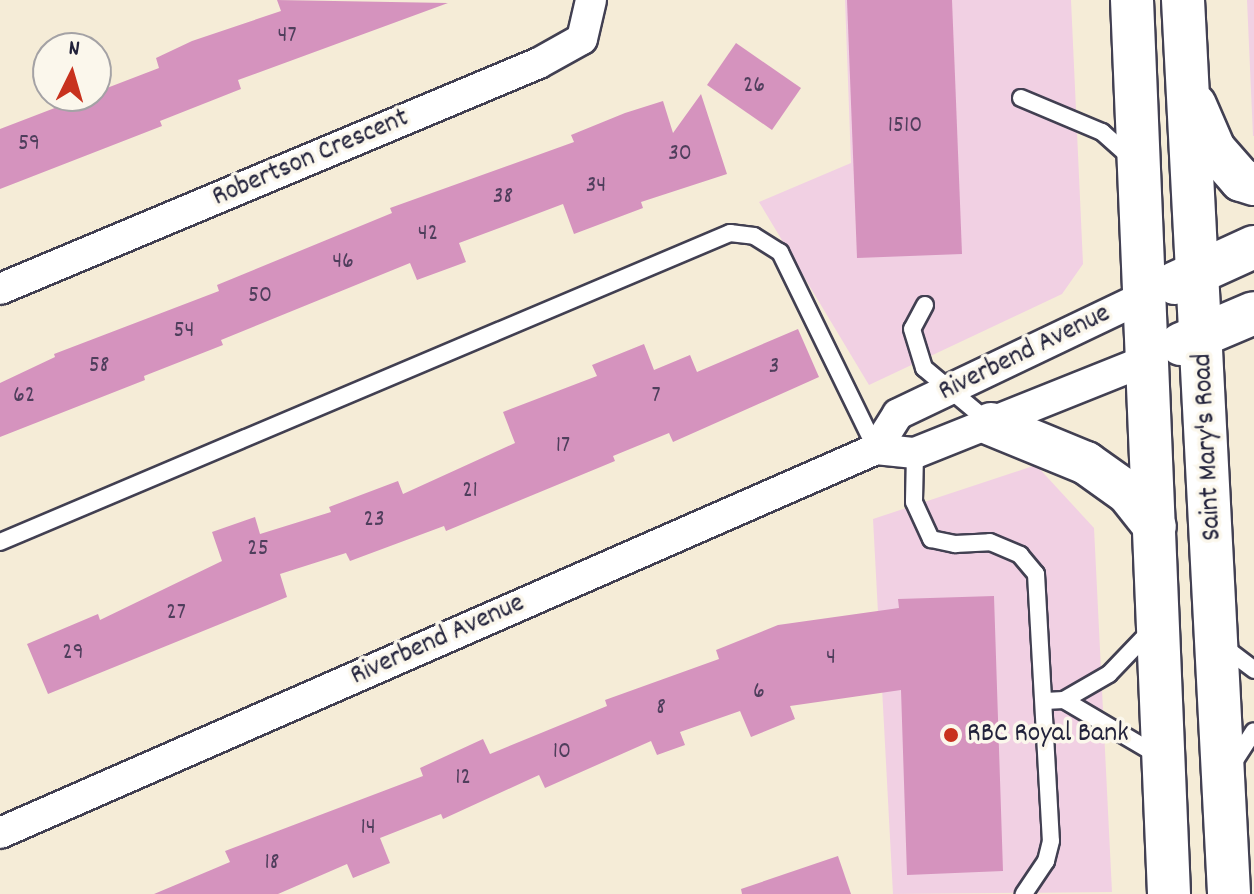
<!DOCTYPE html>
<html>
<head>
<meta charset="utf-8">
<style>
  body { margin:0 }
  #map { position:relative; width:1254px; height:894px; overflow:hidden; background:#f5ecd7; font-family:Dekko,sans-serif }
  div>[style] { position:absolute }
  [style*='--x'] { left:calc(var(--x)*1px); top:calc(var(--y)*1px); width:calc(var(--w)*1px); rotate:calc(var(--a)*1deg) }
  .built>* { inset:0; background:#f1d0e3 }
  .building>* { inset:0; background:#d593be }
  .roads { filter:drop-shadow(2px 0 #424052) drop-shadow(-2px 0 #424052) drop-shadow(0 2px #424052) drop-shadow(0 -2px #424052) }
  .lane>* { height:16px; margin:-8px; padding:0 8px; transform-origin:8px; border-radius:8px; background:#fff }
  .street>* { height:30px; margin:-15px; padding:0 15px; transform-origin:15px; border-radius:15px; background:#fff }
  .secondary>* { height:42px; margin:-21px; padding:0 21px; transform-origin:21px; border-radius:21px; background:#fff }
  .dots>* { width:22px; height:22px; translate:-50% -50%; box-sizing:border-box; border:4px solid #fbf7ec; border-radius:50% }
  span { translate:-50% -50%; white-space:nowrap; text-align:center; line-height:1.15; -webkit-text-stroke:7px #fbf7ec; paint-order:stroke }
  .number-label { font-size:24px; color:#4f3e5c }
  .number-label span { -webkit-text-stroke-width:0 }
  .street-label { font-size:28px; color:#22223b }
  .poi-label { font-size:28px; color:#22223b }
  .left { translate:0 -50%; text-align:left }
  .north { position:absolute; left:32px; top:32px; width:80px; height:80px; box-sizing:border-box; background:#fbf7ec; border:2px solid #a4a2a5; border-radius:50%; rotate:5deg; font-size:22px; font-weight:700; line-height:32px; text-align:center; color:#22223b }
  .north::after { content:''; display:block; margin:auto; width:28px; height:36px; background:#c8321e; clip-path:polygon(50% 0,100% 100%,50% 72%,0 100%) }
</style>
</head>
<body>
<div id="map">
  <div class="built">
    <i style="clip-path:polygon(845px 0,1071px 0,1083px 264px,1062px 294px,869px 385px,759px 202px,851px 163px)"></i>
    <i style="clip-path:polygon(1247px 0,1254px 0,1254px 136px,1253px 136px)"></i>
    <i style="clip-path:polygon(1036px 465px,1094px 528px,1112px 892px,893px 894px,873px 519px)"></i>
  </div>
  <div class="building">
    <i style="clip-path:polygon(277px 0,448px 3px,238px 80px,241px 89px,160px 121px,162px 126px,0 189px,0 129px,159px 68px,156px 58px,192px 41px,281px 11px)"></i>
    <i style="clip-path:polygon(847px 0,952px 0,962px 254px,857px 258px)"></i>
    <i style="clip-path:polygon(736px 43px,801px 88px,772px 130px,707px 85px)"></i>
    <i style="clip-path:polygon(701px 94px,727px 174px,641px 202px,643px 208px,574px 234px,563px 204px,459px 243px,466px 262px,417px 280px,410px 263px,221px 340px,223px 345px,144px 376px,145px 380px,0 437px,0 383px,55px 357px,54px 354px,219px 291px,217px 285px,392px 213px,390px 208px,574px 142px,571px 135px,625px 113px,663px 101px,673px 133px)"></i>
    <i style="clip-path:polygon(798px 329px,819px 377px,673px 442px,669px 433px,613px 456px,615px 461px,446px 531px,444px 526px,350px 561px,346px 553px,280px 574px,287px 597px,48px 694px,27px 644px,98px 614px,100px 620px,222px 561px,212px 532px,255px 517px,260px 534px,331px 512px,329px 507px,398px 481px,403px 494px,515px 443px,503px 412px,597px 376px,592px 365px,644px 344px,654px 370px,690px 355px,697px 372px)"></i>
    <i style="clip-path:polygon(994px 596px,1003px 871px,907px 875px,901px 690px,790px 706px,795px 719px,751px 737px,740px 711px,680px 732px,685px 745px,657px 755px,651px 741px,545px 788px,539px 775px,443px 819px,441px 814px,380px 838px,390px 863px,353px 878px,347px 864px,278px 894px,154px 894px,230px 862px,225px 851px,423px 776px,420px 768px,483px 739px,490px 754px,607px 706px,605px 700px,719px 659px,716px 650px,778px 625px,899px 608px,898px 599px)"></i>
    <i style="clip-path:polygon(838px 856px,851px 894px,742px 894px,741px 889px)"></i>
  </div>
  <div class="roads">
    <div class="lane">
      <i style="--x:1021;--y:98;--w:88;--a:22.8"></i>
      <i style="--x:1102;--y:132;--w:38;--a:42"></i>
      <i style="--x:925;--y:305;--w:27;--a:118"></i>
      <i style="--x:912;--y:329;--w:41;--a:72.9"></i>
      <i style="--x:924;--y:368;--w:86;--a:39.8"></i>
      <i style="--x:915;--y:453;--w:49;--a:91.2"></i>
      <i style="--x:914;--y:502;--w:41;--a:65.3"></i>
      <i style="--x:931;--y:539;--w:25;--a:12"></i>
      <i style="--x:955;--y:544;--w:35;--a:-3"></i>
      <i style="--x:990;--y:542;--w:33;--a:23"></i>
      <i style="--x:1020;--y:555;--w:25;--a:50"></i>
      <i style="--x:1036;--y:574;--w:267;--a:86.8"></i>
      <i style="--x:1051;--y:841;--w:21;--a:104"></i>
      <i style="--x:1046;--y:861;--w:40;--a:124"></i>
      <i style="--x:0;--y:542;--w:793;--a:-22.94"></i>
      <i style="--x:730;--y:233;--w:24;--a:7"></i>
      <i style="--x:754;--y:236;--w:31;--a:32"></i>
      <i style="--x:780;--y:252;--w:219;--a:64"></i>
      <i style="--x:1224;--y:647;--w:38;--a:37"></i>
      <i style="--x:1064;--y:700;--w:110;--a:30.5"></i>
      <i style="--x:1045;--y:701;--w:19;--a:-3"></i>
      <i style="--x:1064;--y:700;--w:52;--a:-30"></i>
      <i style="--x:1109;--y:674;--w:62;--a:-46.3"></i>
      <i style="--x:1232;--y:765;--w:40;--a:-57.1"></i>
    </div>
    <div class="street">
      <i style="--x:0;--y:289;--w:584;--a:-22.75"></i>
      <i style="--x:539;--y:63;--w:49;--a:-29.2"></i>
      <i style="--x:582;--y:39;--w:40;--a:-77"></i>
      <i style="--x:876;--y:449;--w:41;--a:-57.8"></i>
      <i style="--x:898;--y:414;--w:274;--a:-25.5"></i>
      <i style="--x:0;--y:833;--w:956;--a:-23.67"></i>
      <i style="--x:876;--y:449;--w:39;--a:6"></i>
      <i style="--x:915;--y:453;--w:251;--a:-21.8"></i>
    </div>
    <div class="secondary">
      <i style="--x:1132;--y:0;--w:895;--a:87.63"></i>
      <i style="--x:1183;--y:0;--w:895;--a:87.05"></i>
      <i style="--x:1195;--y:105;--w:48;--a:66.6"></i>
      <i style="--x:1214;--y:149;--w:41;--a:48.9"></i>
      <i style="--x:1241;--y:180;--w:14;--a:17"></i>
      <i style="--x:1175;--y:283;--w:87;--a:-24.5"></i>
      <i style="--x:1181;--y:344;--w:79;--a:-23"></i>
      <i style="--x:991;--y:424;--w:103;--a:22.3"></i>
      <i style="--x:1086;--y:463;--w:52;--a:35.5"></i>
      <i style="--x:1128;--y:493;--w:43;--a:51.5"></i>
    </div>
  </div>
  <div class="dots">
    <i style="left:951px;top:735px;background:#c8321e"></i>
  </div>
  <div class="number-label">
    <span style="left:287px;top:37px">47</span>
    <span style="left:754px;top:87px">26</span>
    <span style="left:905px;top:127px">1510</span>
    <span style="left:29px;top:145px">59</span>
    <span style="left:680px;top:155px">30</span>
    <span style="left:596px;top:187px">34</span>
    <span style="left:503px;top:198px">38</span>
    <span style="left:428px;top:235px">42</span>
    <span style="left:343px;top:263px">46</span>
    <span style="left:260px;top:297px">50</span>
    <span style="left:184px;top:332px">54</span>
    <span style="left:99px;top:367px">58</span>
    <span style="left:774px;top:368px">3</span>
    <span style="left:24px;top:397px">62</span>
    <span style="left:656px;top:397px">7</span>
    <span style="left:563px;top:447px">17</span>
    <span style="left:470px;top:492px">21</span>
    <span style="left:374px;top:521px">23</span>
    <span style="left:258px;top:550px">25</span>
    <span style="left:176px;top:614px">27</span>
    <span style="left:73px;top:654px">29</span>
    <span style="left:831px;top:659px">4</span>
    <span style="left:759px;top:693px">6</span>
    <span style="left:661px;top:709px">8</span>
    <span style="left:562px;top:753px">10</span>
    <span style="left:463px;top:779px">12</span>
    <span style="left:368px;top:829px">14</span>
    <span style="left:272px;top:864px">18</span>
  </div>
  <div class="street-label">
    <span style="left:311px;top:159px;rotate:-23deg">Robertson Crescent</span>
    <span style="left:1025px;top:354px;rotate:-26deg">Riverbend Avenue</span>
    <span style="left:1209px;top:447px;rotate:-93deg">Saint Mary's Road</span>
    <span style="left:438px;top:641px;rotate:-24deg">Riverbend Avenue</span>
  </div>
  <div class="poi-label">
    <span class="left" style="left:967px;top:735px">RBC Royal Bank</span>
  </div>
  <div class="north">N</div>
</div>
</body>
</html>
